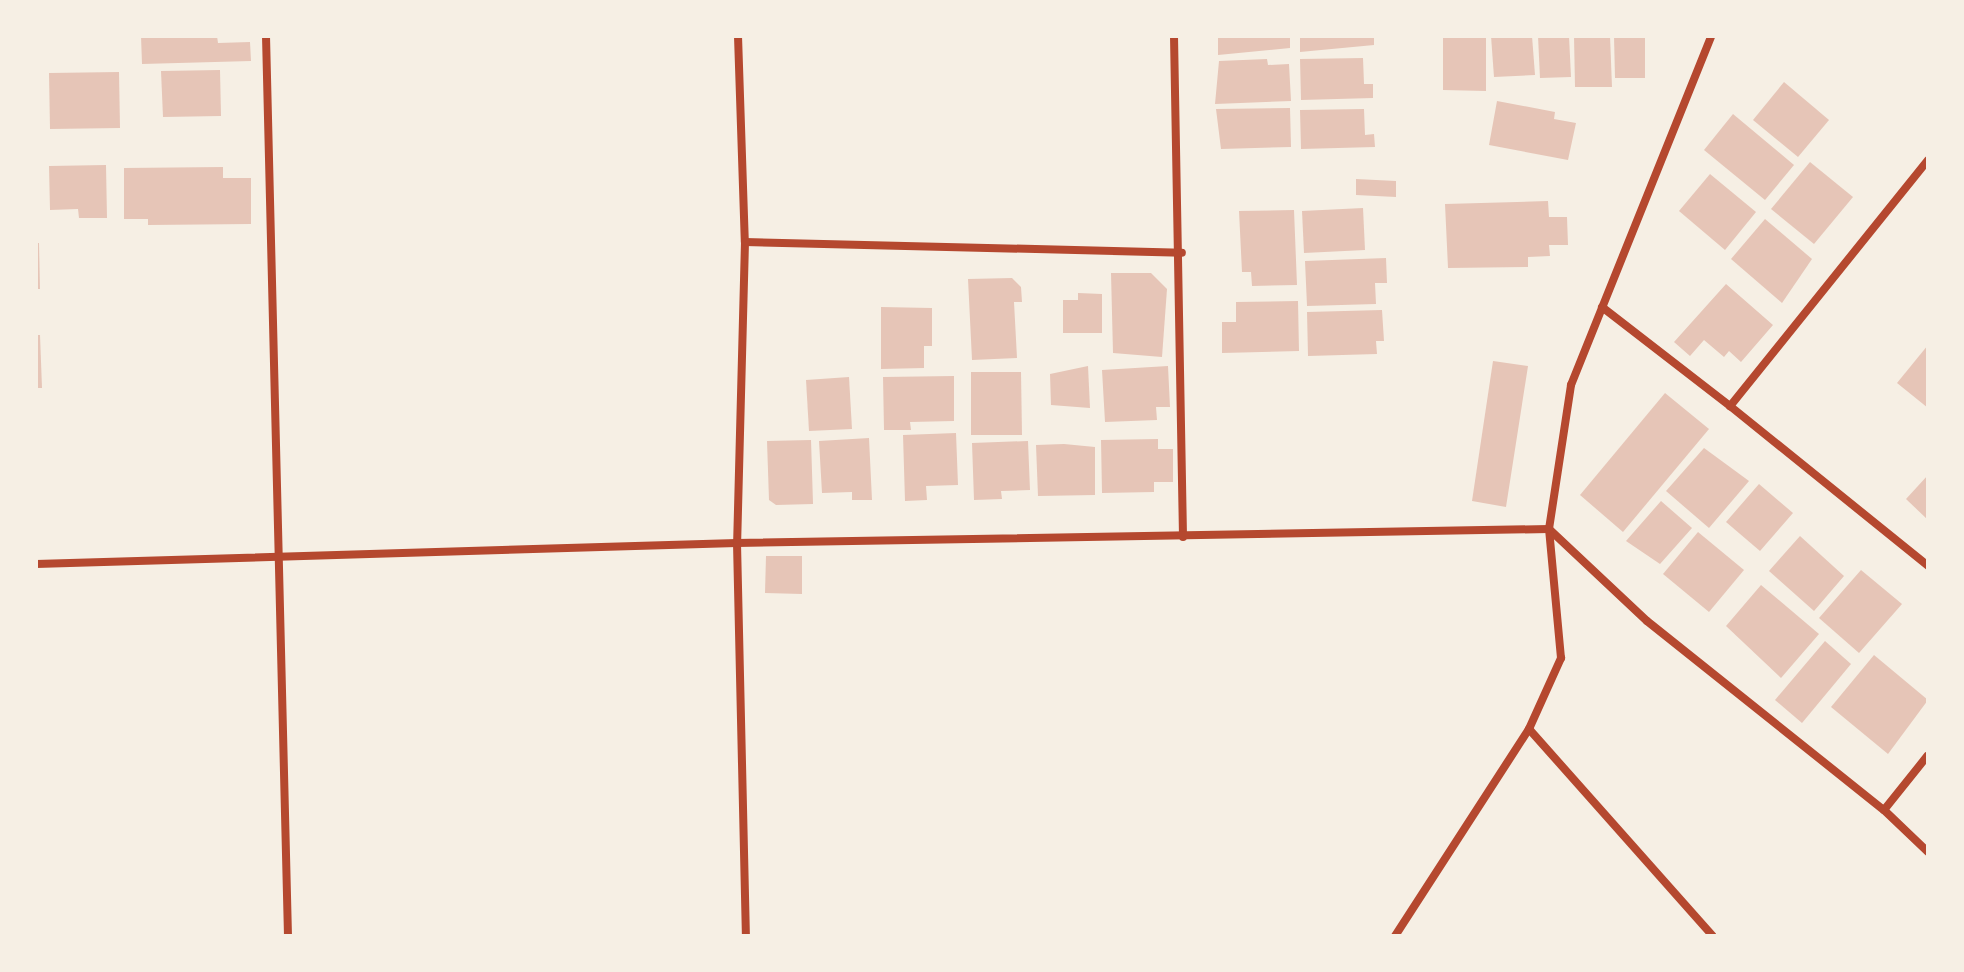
<!DOCTYPE html>
<html>
<head>
<meta charset="utf-8">
<style>
  body { margin:0 }
  #map { position:relative; width:1964px; height:972px; overflow:hidden; background:#f6efe4; font-family:Cabin,sans-serif }
  div>[style] { position:absolute }
  [style*='--x'] { left:calc(var(--x)*1px); top:calc(var(--y)*1px); width:calc(var(--w)*1px); rotate:calc(var(--a)*1deg) }
  .building>* { inset:0; background:#e6c5b7 }
  .minor>* { height:8px; margin:-4px; padding:0 4px; transform-origin:4px; border-radius:4px; background:#b5482f }
  span { translate:-50% -50%; white-space:nowrap; text-align:center; line-height:1.15; -webkit-text-stroke:8px #f6efe4; paint-order:stroke }
  .frame { position:absolute; inset:0; border:38px solid #f6efe4; pointer-events:none }
</style>
</head>
<body>
<div id="map">
  <div class="building">
    <i style="clip-path:polygon(141px 36px,217px 36px,218px 43px,250px 42px,251px 61px,142px 64px)"></i>
    <i style="clip-path:polygon(1218px 36px,1290px 36px,1290px 48px,1218px 55px)"></i>
    <i style="clip-path:polygon(1300px 36px,1374px 36px,1374px 45px,1300px 52px)"></i>
    <i style="clip-path:polygon(1443px 36px,1486px 36px,1486px 91px,1443px 90px)"></i>
    <i style="clip-path:polygon(1491px 36px,1532px 36px,1535px 75px,1494px 77px)"></i>
    <i style="clip-path:polygon(1538px 36px,1569px 36px,1571px 77px,1540px 78px)"></i>
    <i style="clip-path:polygon(1574px 36px,1610px 36px,1612px 87px,1575px 87px)"></i>
    <i style="clip-path:polygon(1614px 36px,1645px 36px,1645px 78px,1615px 78px)"></i>
    <i style="clip-path:polygon(1363px 58px,1364px 84px,1373px 84px,1373px 98px,1301px 100px,1300px 59px)"></i>
    <i style="clip-path:polygon(1267px 59px,1268px 65px,1289px 64px,1291px 101px,1215px 104px,1219px 61px)"></i>
    <i style="clip-path:polygon(220px 70px,221px 116px,163px 117px,161px 71px)"></i>
    <i style="clip-path:polygon(119px 72px,120px 128px,50px 129px,49px 73px)"></i>
    <i style="clip-path:polygon(1784px 82px,1829px 120px,1798px 157px,1753px 120px)"></i>
    <i style="clip-path:polygon(1497px 101px,1555px 112px,1554px 119px,1576px 123px,1568px 160px,1489px 145px)"></i>
    <i style="clip-path:polygon(1290px 108px,1291px 147px,1221px 149px,1216px 109px)"></i>
    <i style="clip-path:polygon(1364px 109px,1365px 135px,1374px 134px,1375px 147px,1301px 149px,1300px 110px)"></i>
    <i style="clip-path:polygon(1733px 114px,1794px 165px,1765px 200px,1704px 150px)"></i>
    <i style="clip-path:polygon(1810px 162px,1853px 197px,1814px 244px,1771px 209px)"></i>
    <i style="clip-path:polygon(106px 165px,107px 218px,79px 218px,78px 209px,50px 210px,49px 166px)"></i>
    <i style="clip-path:polygon(223px 167px,223px 178px,251px 178px,251px 224px,148px 225px,148px 219px,124px 219px,124px 168px)"></i>
    <i style="clip-path:polygon(1710px 174px,1756px 212px,1725px 250px,1679px 211px)"></i>
    <i style="clip-path:polygon(1356px 179px,1396px 181px,1396px 197px,1356px 195px)"></i>
    <i style="clip-path:polygon(1548px 201px,1549px 217px,1567px 217px,1568px 245px,1549px 245px,1550px 256px,1528px 257px,1528px 267px,1448px 268px,1445px 204px)"></i>
    <i style="clip-path:polygon(1363px 208px,1365px 250px,1304px 253px,1302px 211px)"></i>
    <i style="clip-path:polygon(1294px 210px,1297px 285px,1252px 286px,1251px 272px,1242px 272px,1239px 211px)"></i>
    <i style="clip-path:polygon(1765px 219px,1812px 259px,1782px 303px,1731px 259px)"></i>
    <i style="clip-path:polygon(36px 243px,39px 243px,40px 289px,36px 289px)"></i>
    <i style="clip-path:polygon(1386px 258px,1387px 283px,1375px 283px,1376px 304px,1307px 306px,1305px 261px)"></i>
    <i style="clip-path:polygon(1111px 273px,1151px 273px,1167px 289px,1162px 357px,1113px 353px)"></i>
    <i style="clip-path:polygon(1012px 278px,1021px 287px,1022px 302px,1014px 302px,1017px 358px,972px 360px,968px 279px)"></i>
    <i style="clip-path:polygon(1726px 284px,1773px 325px,1741px 362px,1729px 351px,1724px 357px,1704px 340px,1690px 356px,1674px 342px)"></i>
    <i style="clip-path:polygon(1078px 293px,1102px 294px,1102px 333px,1063px 333px,1063px 300px,1078px 300px)"></i>
    <i style="clip-path:polygon(1298px 301px,1299px 351px,1222px 353px,1222px 322px,1236px 322px,1236px 302px)"></i>
    <i style="clip-path:polygon(881px 307px,932px 308px,932px 346px,924px 346px,924px 368px,881px 369px)"></i>
    <i style="clip-path:polygon(1382px 310px,1384px 341px,1376px 341px,1377px 354px,1308px 356px,1307px 312px)"></i>
    <i style="clip-path:polygon(36px 335px,40px 335px,42px 388px,36px 388px)"></i>
    <i style="clip-path:polygon(1928px 345px,1928px 408px,1897px 383px)"></i>
    <i style="clip-path:polygon(1493px 361px,1528px 366px,1506px 507px,1472px 501px)"></i>
    <i style="clip-path:polygon(1088px 366px,1090px 408px,1051px 405px,1050px 374px)"></i>
    <i style="clip-path:polygon(1168px 366px,1170px 407px,1156px 407px,1157px 420px,1105px 422px,1102px 370px)"></i>
    <i style="clip-path:polygon(971px 372px,1021px 372px,1022px 435px,971px 435px)"></i>
    <i style="clip-path:polygon(954px 376px,954px 421px,910px 422px,911px 430px,884px 430px,883px 377px)"></i>
    <i style="clip-path:polygon(849px 377px,852px 429px,809px 431px,806px 380px)"></i>
    <i style="clip-path:polygon(1665px 393px,1709px 429px,1623px 532px,1580px 495px)"></i>
    <i style="clip-path:polygon(956px 433px,958px 485px,926px 486px,927px 500px,905px 501px,903px 435px)"></i>
    <i style="clip-path:polygon(869px 438px,872px 500px,852px 500px,852px 492px,822px 493px,819px 441px)"></i>
    <i style="clip-path:polygon(1158px 439px,1158px 449px,1173px 449px,1173px 482px,1154px 482px,1154px 492px,1102px 493px,1101px 440px)"></i>
    <i style="clip-path:polygon(811px 440px,813px 504px,776px 505px,769px 500px,767px 441px)"></i>
    <i style="clip-path:polygon(1028px 441px,1030px 490px,1001px 491px,1002px 499px,974px 500px,972px 443px)"></i>
    <i style="clip-path:polygon(1064px 444px,1095px 447px,1095px 495px,1038px 496px,1036px 445px)"></i>
    <i style="clip-path:polygon(1704px 448px,1749px 481px,1709px 528px,1666px 491px)"></i>
    <i style="clip-path:polygon(1928px 475px,1928px 520px,1906px 499px)"></i>
    <i style="clip-path:polygon(1759px 484px,1793px 513px,1760px 551px,1726px 522px)"></i>
    <i style="clip-path:polygon(1661px 501px,1692px 528px,1660px 564px,1626px 541px)"></i>
    <i style="clip-path:polygon(1698px 532px,1744px 570px,1709px 612px,1663px 574px)"></i>
    <i style="clip-path:polygon(1800px 536px,1844px 576px,1814px 611px,1769px 571px)"></i>
    <i style="clip-path:polygon(766px 556px,802px 556px,802px 594px,765px 593px)"></i>
    <i style="clip-path:polygon(1861px 570px,1902px 604px,1859px 653px,1819px 618px)"></i>
    <i style="clip-path:polygon(1761px 585px,1819px 634px,1781px 678px,1726px 626px)"></i>
    <i style="clip-path:polygon(1825px 641px,1851px 664px,1802px 723px,1775px 700px)"></i>
    <i style="clip-path:polygon(1874px 655px,1928px 700px,1888px 754px,1831px 707px)"></i>
  </div>
  <div class="minor">
    <i style="--x:266;--y:36;--w:900;--a:88.6"></i>
    <i style="--x:738;--y:36;--w:206;--a:88.1"></i>
    <i style="--x:745;--y:242;--w:301;--a:91.5"></i>
    <i style="--x:737;--y:543;--w:393;--a:88.7"></i>
    <i style="--x:1174;--y:36;--w:501;--a:88.97"></i>
    <i style="--x:1928;--y:160;--w:316;--a:128.8"></i>
    <i style="--x:1730;--y:406;--w:255;--a:38.9"></i>
    <i style="--x:745;--y:242;--w:437;--a:1.4"></i>
    <i style="--x:1602;--y:307;--w:162;--a:37.7"></i>
    <i style="--x:36;--y:564;--w:701;--a:-1.72"></i>
    <i style="--x:737;--y:543;--w:812;--a:-0.99"></i>
    <i style="--x:1549;--y:529;--w:134;--a:43.2"></i>
    <i style="--x:1647;--y:621;--w:303;--a:38.6"></i>
    <i style="--x:1884;--y:810;--w:61;--a:43.7"></i>
    <i style="--x:1529;--y:729;--w:277;--a:48.4"></i>
    <i style="--x:1884;--y:810;--w:70;--a:-51.3"></i>
    <i style="--x:1395;--y:936;--w:247;--a:-57.1"></i>
    <i style="--x:1529;--y:729;--w:78;--a:-65.7"></i>
    <i style="--x:1561;--y:658;--w:130;--a:-95.3"></i>
    <i style="--x:1549;--y:529;--w:146;--a:-81.3"></i>
    <i style="--x:1571;--y:385;--w:376;--a:-68.1"></i>
  </div>
  <div class="frame"></div>
</div>
</body>
</html>
